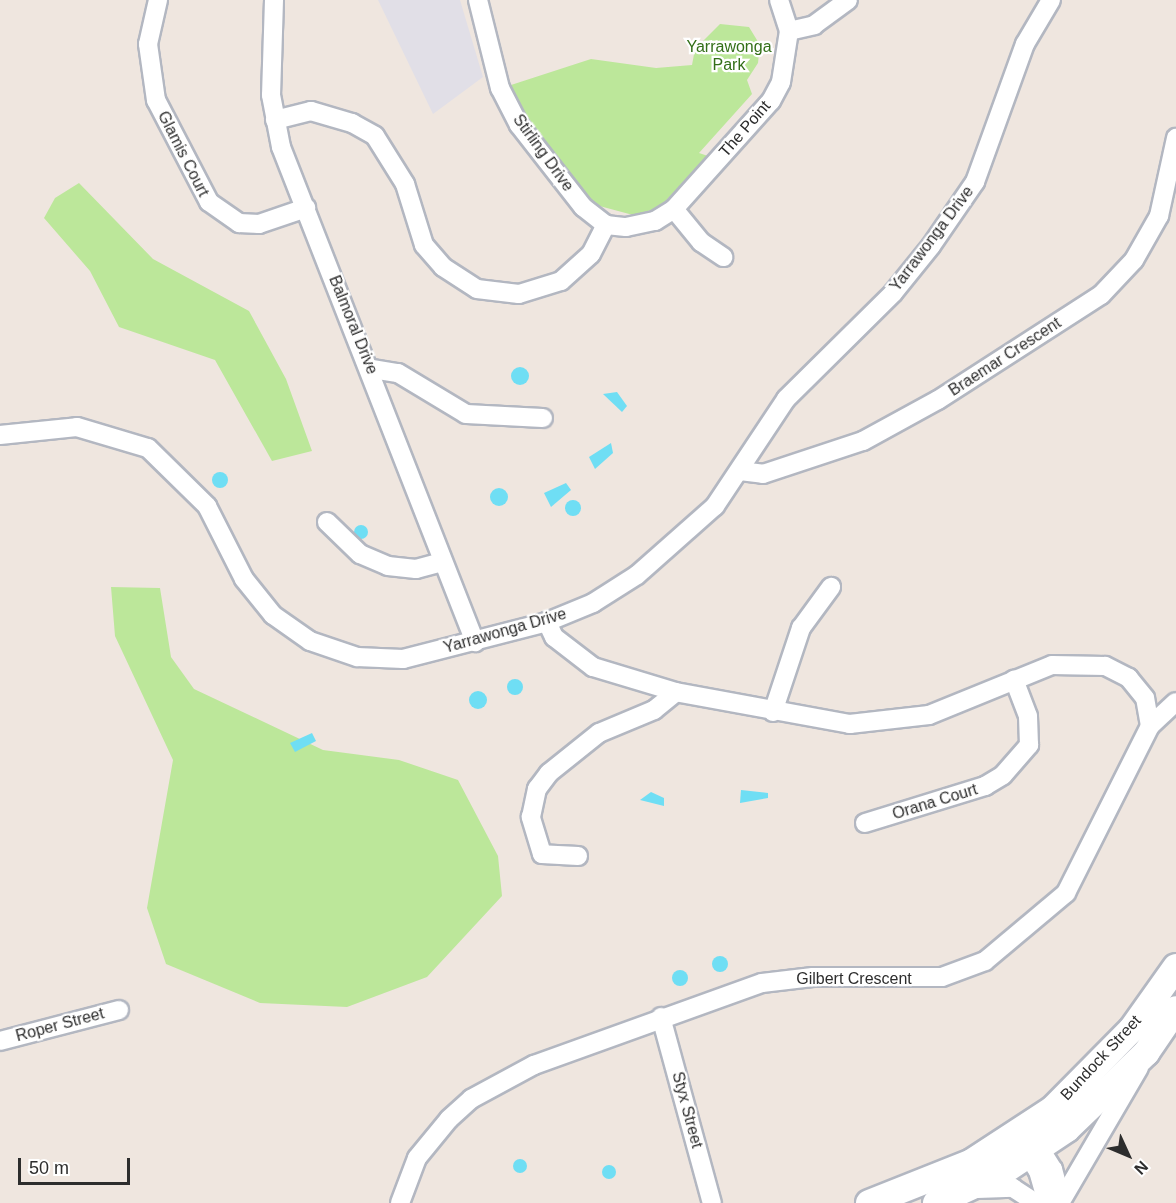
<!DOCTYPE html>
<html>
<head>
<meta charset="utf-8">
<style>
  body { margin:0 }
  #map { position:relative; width:1176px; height:1203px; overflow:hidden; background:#efe6df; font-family:Helvetica,sans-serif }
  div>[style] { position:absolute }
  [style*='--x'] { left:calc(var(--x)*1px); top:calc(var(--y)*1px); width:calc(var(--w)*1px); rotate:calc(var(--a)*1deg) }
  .industrial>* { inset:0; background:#e1dfe7 }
  .green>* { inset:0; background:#bce79a }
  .water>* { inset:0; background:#6fdef4 }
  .round { border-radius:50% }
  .roads { filter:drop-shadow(2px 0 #b3b7c1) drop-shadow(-2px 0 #b3b7c1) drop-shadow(0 2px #b3b7c1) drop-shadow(0 -2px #b3b7c1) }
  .minor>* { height:18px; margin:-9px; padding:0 9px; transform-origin:9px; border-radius:9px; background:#fff }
  .secondary>* { height:26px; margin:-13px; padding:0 13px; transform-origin:13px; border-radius:13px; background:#fff }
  span { translate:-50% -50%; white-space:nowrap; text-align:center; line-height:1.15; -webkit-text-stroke:4.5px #fff; paint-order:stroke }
  .park-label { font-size:16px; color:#336f18 }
  .street-label { font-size:16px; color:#2d2d2d }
  .north { position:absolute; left:1098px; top:1125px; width:60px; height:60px; -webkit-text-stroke:4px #fff; paint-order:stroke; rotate:134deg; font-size:16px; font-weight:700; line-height:24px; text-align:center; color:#2d2d2d }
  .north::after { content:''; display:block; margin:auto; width:21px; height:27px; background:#2d2d2d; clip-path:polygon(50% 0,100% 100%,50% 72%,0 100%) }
  .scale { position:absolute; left:18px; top:1158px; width:112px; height:27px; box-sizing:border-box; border:3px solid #2d2d2d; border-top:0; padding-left:8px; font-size:18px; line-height:21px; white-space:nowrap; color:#2d2d2d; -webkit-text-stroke:4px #fff; paint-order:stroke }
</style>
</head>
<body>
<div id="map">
  <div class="industrial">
    <i style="clip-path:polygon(378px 0,460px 0,483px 77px,433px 114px)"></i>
  </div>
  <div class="green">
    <i style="clip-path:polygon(720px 24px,749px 27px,760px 45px,758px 63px,747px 80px,752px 94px,699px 153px,708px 156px,659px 208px,633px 215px,592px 204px,527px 123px,511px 85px,591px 59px,656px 68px,692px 65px,695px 49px)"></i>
    <i style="clip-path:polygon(79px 183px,153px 259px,249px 311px,286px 379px,312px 451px,272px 461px,215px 360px,119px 327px,90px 271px,44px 218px,55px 198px)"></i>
    <i style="clip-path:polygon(111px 587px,160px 588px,171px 657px,194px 689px,323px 750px,399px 760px,458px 780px,498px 856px,502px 896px,427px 977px,347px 1007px,260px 1003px,166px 964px,147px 908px,173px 760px,115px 636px)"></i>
  </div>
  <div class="water">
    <i class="round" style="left:511px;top:367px;width:18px;height:18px"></i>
    <i style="clip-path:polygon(617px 392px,627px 406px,622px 412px,603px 394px)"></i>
    <i style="clip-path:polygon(611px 443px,613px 453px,595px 469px,589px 457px)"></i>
    <i class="round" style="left:212px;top:472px;width:16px;height:16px"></i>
    <i style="clip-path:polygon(566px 483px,571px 490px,551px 507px,544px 493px)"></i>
    <i class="round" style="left:490px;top:488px;width:18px;height:18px"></i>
    <i class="round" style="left:565px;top:500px;width:16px;height:16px"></i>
    <i class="round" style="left:354px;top:525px;width:14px;height:14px"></i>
    <i class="round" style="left:507px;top:679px;width:16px;height:16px"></i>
    <i class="round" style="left:469px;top:691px;width:18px;height:18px"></i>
    <i style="clip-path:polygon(312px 733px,316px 741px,295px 752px,290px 743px)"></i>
    <i style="clip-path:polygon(741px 790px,768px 793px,768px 798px,740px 803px)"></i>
    <i style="clip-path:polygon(651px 792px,664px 798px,664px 806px,640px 800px)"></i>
    <i class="round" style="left:712px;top:956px;width:16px;height:16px"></i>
    <i class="round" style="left:672px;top:970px;width:16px;height:16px"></i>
    <i class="round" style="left:513px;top:1159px;width:14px;height:14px"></i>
    <i class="round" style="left:602px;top:1165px;width:14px;height:14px"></i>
  </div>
  <div class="roads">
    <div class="minor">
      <i style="--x:158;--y:0;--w:45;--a:102.8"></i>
      <i style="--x:148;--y:44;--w:57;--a:81.9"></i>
      <i style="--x:156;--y:100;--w:115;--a:62.5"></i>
      <i style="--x:209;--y:202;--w:37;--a:35"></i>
      <i style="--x:239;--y:223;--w:20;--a:3"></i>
      <i style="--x:259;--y:224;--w:50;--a:-18.8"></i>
      <i style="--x:274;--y:0;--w:95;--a:91.8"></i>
      <i style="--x:271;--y:95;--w:53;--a:79.1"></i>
      <i style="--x:281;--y:147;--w:532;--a:68.6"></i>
      <i style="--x:478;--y:0;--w:91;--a:76"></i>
      <i style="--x:500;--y:88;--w:42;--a:62.8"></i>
      <i style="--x:519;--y:125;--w:104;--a:52"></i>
      <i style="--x:583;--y:207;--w:29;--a:38"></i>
      <i style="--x:606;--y:225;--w:20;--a:6"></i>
      <i style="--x:626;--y:227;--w:30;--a:-12"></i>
      <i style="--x:655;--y:221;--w:22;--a:-32"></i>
      <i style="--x:674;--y:209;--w:145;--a:-48.1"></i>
      <i style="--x:771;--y:101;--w:21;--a:-62"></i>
      <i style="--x:781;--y:82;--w:52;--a:-81.1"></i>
      <i style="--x:789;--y:31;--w:26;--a:-13"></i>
      <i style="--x:814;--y:25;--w:42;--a:-36.3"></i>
      <i style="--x:779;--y:0;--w:33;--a:72"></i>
      <i style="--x:275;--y:120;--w:37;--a:-14"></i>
      <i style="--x:311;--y:111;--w:43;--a:16.3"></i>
      <i style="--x:352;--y:123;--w:26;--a:29"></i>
      <i style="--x:375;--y:136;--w:57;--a:58"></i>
      <i style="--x:405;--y:184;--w:64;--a:72.7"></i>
      <i style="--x:424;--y:245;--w:29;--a:49"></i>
      <i style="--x:443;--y:267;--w:40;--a:32.9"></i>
      <i style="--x:477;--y:289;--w:42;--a:6.8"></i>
      <i style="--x:519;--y:294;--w:44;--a:-17.2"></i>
      <i style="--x:561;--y:281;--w:40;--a:-42"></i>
      <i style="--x:591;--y:254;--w:33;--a:-63"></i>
      <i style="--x:674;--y:209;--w:43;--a:50.7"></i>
      <i style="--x:701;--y:242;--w:27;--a:34"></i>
      <i style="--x:372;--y:369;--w:26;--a:9"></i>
      <i style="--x:398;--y:373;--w:79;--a:31.1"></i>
      <i style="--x:466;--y:414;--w:77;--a:3"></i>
      <i style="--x:0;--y:435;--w:77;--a:-5.9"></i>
      <i style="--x:77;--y:427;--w:74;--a:16.5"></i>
      <i style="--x:148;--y:448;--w:83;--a:44.5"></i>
      <i style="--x:207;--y:506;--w:82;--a:63.1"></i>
      <i style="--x:244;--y:579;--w:46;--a:51.1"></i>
      <i style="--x:273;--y:615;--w:45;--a:35.1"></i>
      <i style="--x:310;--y:641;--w:50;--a:18.8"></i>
      <i style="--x:357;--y:657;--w:46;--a:2.5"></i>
      <i style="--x:403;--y:659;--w:149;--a:-14.4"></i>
      <i style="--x:547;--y:622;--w:50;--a:-22.4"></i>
      <i style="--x:593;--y:603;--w:52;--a:-32.5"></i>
      <i style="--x:637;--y:575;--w:104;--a:-41.5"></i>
      <i style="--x:715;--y:506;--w:128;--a:-56.4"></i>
      <i style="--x:786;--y:399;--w:151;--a:-44.7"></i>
      <i style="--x:893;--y:293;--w:60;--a:-51"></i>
      <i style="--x:931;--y:246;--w:78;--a:-55.5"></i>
      <i style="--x:975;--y:182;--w:147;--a:-70.1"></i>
      <i style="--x:1025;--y:44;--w:51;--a:-59.4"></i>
      <i style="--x:740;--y:471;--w:23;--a:7"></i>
      <i style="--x:763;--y:474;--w:105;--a:-18.3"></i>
      <i style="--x:863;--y:441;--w:85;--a:-28.7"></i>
      <i style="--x:938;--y:400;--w:194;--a:-32.8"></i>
      <i style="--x:1101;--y:295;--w:48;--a:-46.7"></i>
      <i style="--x:1134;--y:260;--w:51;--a:-60.4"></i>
      <i style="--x:1159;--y:216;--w:80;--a:-77.7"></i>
      <i style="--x:327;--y:522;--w:46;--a:44.1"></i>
      <i style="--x:360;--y:554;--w:30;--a:23"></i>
      <i style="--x:388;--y:566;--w:28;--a:6"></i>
      <i style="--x:416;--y:569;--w:28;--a:-15"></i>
      <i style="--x:773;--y:712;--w:89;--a:-71.6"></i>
      <i style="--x:801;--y:628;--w:51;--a:-53.8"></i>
      <i style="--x:1150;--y:726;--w:35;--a:-43"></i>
      <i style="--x:865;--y:823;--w:126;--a:-17.1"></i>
      <i style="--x:985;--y:786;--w:21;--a:-31"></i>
      <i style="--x:1003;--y:775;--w:40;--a:-49"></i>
      <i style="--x:1029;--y:745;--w:29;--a:-92"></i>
      <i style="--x:1028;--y:716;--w:39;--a:-111"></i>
      <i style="--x:578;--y:856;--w:36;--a:-177"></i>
      <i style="--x:542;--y:854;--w:39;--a:-107"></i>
      <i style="--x:531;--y:817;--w:29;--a:-78"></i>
      <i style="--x:537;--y:789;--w:20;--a:-53"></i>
      <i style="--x:549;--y:773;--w:64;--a:-38.7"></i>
      <i style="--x:599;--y:733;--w:60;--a:-22.7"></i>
      <i style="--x:654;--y:710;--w:28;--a:-39"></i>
      <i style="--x:661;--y:1017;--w:193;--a:74.7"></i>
      <i style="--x:0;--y:1041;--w:123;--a:-14.6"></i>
      <i style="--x:1034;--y:1139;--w:36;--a:58"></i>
      <i style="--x:1053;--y:1169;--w:30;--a:75"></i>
      <i style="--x:1021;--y:1145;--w:31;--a:57"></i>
      <i style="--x:1038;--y:1171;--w:33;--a:74"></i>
      <i style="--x:977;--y:1189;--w:36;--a:-2"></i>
      <i style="--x:1013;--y:1188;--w:27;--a:33"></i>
      <i style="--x:400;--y:1203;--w:48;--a:-69.3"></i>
      <i style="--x:417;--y:1158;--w:50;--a:-50.6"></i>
      <i style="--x:449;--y:1119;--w:30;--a:-42"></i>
      <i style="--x:471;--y:1099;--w:72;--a:-28.4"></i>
      <i style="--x:534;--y:1065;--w:242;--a:-19.8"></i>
      <i style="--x:762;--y:983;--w:51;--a:-6.7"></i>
      <i style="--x:813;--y:977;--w:129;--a:0"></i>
      <i style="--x:942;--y:977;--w:46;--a:-20.4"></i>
      <i style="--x:985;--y:961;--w:106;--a:-40"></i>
      <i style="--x:1066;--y:893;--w:187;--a:-63.3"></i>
      <i style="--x:1150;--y:726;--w:28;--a:-100"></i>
      <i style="--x:1145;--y:698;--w:26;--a:-129"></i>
      <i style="--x:1129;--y:678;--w:27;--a:-153"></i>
      <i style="--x:1105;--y:666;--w:53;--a:-178.9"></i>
      <i style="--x:1052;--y:665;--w:133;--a:157.9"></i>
      <i style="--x:929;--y:715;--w:80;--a:173.5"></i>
      <i style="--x:850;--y:724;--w:177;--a:-169.6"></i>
      <i style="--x:676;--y:692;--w:87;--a:-163.2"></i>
      <i style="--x:593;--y:667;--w:49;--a:-142.4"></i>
      <i style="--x:554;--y:637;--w:17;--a:-115"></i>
      <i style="--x:1060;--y:1203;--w:156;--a:-59.7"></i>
    </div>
    <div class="secondary">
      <i style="--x:869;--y:1203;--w:111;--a:-21.7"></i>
      <i style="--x:972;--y:1162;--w:97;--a:-33.2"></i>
      <i style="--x:1053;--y:1109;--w:112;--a:-45.4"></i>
      <i style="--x:1132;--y:1029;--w:76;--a:-54.6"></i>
      <i style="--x:936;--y:1203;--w:72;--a:-24.8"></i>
      <i style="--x:1001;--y:1173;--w:79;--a:-33.7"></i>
      <i style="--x:1067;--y:1129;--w:110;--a:-43.9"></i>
      <i style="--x:1146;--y:1053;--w:53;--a:-55.7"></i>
    </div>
  </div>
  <div class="park-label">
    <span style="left:729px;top:56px">Yarrawonga<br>Park</span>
  </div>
  <div class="street-label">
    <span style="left:745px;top:129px;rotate:-49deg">The Point</span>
    <span style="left:543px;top:153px;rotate:54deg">Stirling Drive</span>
    <span style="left:183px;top:154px;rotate:63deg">Glamis Court</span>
    <span style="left:932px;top:239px;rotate:-53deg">Yarrawonga Drive</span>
    <span style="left:353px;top:325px;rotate:68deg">Balmoral Drive</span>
    <span style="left:1005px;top:357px;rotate:-33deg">Braemar Crescent</span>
    <span style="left:505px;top:631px;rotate:-16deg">Yarrawonga Drive</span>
    <span style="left:935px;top:802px;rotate:-17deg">Orana Court</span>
    <span style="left:854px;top:979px">Gilbert Crescent</span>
    <span style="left:60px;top:1025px;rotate:-15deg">Roper Street</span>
    <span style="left:1101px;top:1058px;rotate:-47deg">Bundock Street</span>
    <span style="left:687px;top:1110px;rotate:75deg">Styx Street</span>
  </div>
  <div class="north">N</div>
  <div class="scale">50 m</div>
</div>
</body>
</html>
